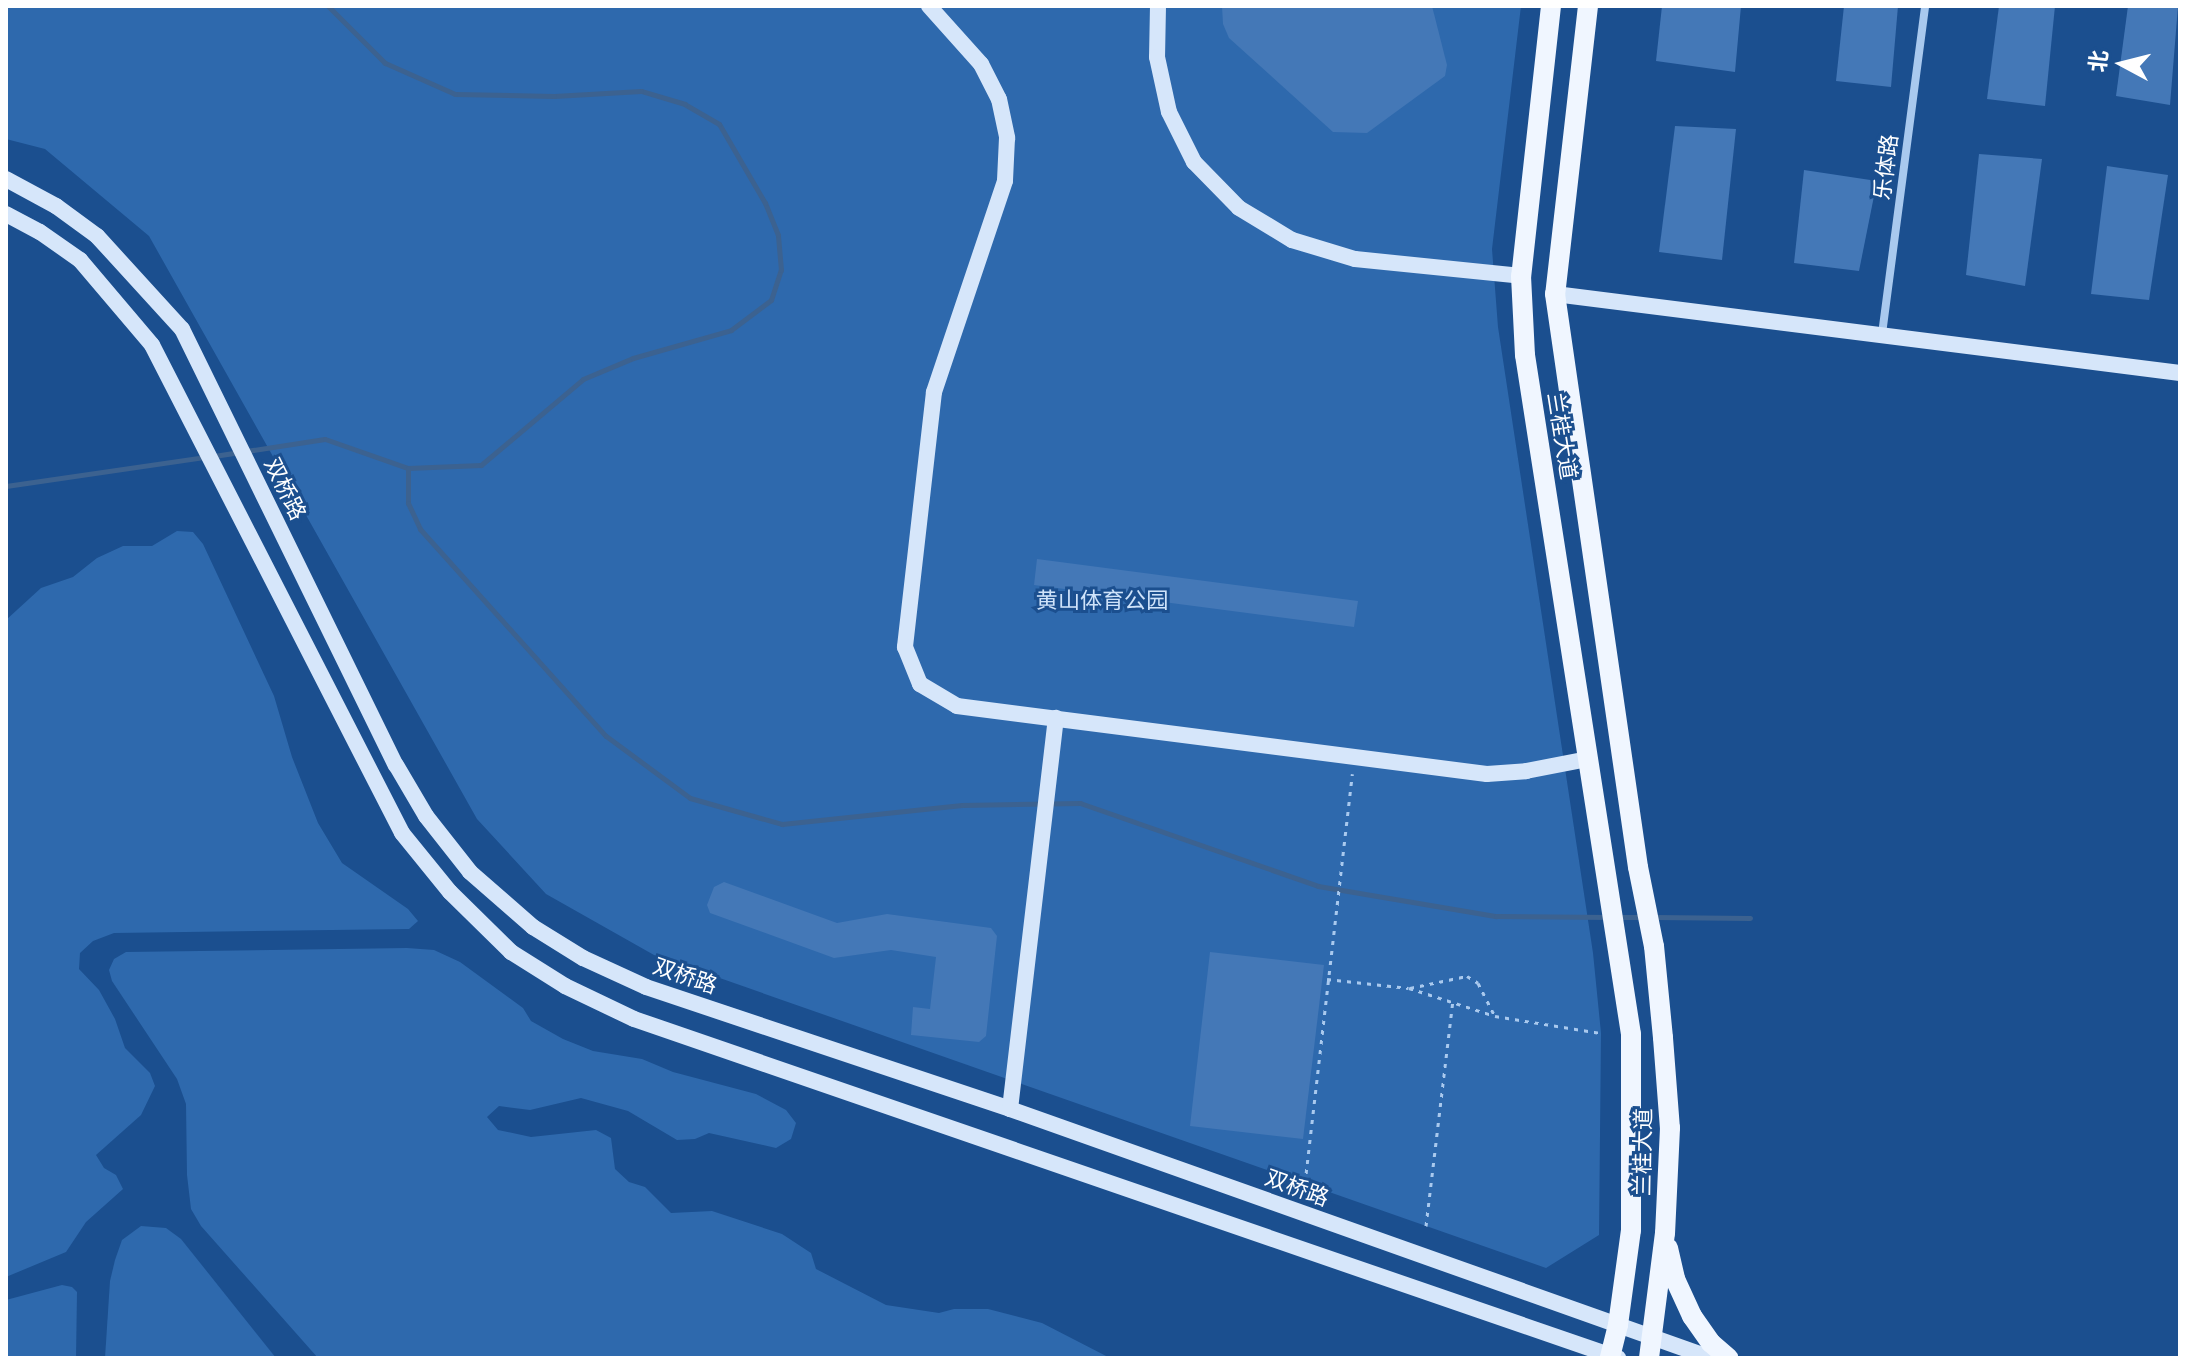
<!DOCTYPE html>
<html>
<head>
<meta charset="utf-8">
<style>
  body { margin:0 }
  #map { position:relative; width:2186px; height:1364px; overflow:hidden; background:#1b4f8f; font-family:Raleway,"Noto Sans SC",sans-serif }
  div>[style] { position:absolute }
  [style*='--x'] { left:calc(var(--x)*1px); top:calc(var(--y)*1px); width:calc(var(--w)*1px); rotate:calc(var(--a)*1deg) }
  .green>* { inset:0; background:#2e69ad }
  .stream>* { height:5px; margin:-2.5px; padding:0 2.5px; transform-origin:2.5px; border-radius:2.5px; background:#3c6290 }
  .building>* { inset:0; background:#4478b7 }
  .path>* { height:3px; margin-top:-1.5px; transform-origin:0; background:repeating-linear-gradient(90deg,#a9c9ee 0 4px,transparent 0 10px) }
  .street>* { height:8px; margin:-4px; padding:0 4px; transform-origin:4px; border-radius:4px; background:#a9c9ee }
  .secondary>* { height:16px; margin:-8px; padding:0 8px; transform-origin:8px; border-radius:8px; background:#d6e6fa }
  .primary>* { height:20px; margin:-10px; padding:0 10px; transform-origin:10px; border-radius:10px; background:#f0f6ff }
  span { translate:-50% -50%; white-space:nowrap; text-align:center; line-height:1.15; -webkit-text-stroke:6px #1b4f8f; paint-order:stroke }
  .street-label { font-size:22px; color:#fff }
  .park-label { font-size:22px; color:#cfe3fa }
  .frame { position:absolute; inset:0; border:8px solid #fff; pointer-events:none }
  .north { position:absolute; left:2082px; top:24px; width:80px; height:80px; -webkit-text-stroke:6px #1b4f8f; paint-order:stroke; rotate:277deg; font-size:22px; font-weight:700; line-height:32px; text-align:center; color:#fff }
  .north::after { content:''; display:block; margin:auto; width:28px; height:36px; background:#fff; clip-path:polygon(50% 0,100% 100%,50% 72%,0 100%) }
</style>
</head>
<body>
<div id="map">
  <div class="green">
    <i style="clip-path:polygon(6px 6px,1521px 6px,1492px 249px,1498px 327px,1593px 953px,1601px 1033px,1599px 1235px,1546px 1268px,654px 955px,546px 894px,477px 819px,149px 236px,45px 149px,6px 139px)"></i>
    <i style="clip-path:polygon(177px 531px,193px 532px,203px 544px,274px 696px,292px 757px,318px 823px,342px 863px,408px 909px,418px 921px,409px 929px,114px 933px,93px 941px,80px 953px,79px 969px,99px 990px,115px 1019px,125px 1048px,150px 1073px,155px 1086px,141px 1115px,96px 1155px,104px 1168px,116px 1175px,123px 1189px,86px 1222px,66px 1252px,6px 1277px,6px 620px,41px 588px,73px 577px,97px 558px,123px 546px,152px 546px)"></i>
    <i style="clip-path:polygon(407px 948px,434px 950px,460px 962px,523px 1008px,531px 1021px,563px 1039px,593px 1051px,642px 1059px,673px 1072px,756px 1094px,786px 1110px,796px 1123px,791px 1139px,776px 1148px,709px 1133px,695px 1139px,677px 1140px,628px 1111px,581px 1098px,530px 1110px,499px 1106px,487px 1117px,498px 1130px,531px 1137px,596px 1130px,611px 1138px,615px 1169px,629px 1182px,645px 1187px,671px 1213px,712px 1211px,782px 1234px,811px 1253px,816px 1269px,886px 1305px,939px 1313px,954px 1309px,988px 1309px,1042px 1323px,1110px 1358px,318px 1358px,201px 1226px,191px 1209px,187px 1175px,186px 1104px,177px 1079px,112px 981px,109px 970px,114px 959px,126px 952px)"></i>
    <i style="clip-path:polygon(141px 1226px,166px 1228px,181px 1239px,276px 1358px,105px 1358px,110px 1281px,115px 1260px,122px 1240px)"></i>
    <i style="clip-path:polygon(62px 1285px,72px 1287px,77px 1292px,76px 1358px,6px 1358px,6px 1300px)"></i>
  </div>
  <div class="stream">
    <i style="--x:214;--y:456;--w:112;--a:-8.7"></i>
    <i style="--x:325;--y:439;--w:88;--a:19.3"></i>
    <i style="--x:408;--y:468;--w:73;--a:-2.4"></i>
    <i style="--x:481;--y:465;--w:133;--a:-40.1"></i>
    <i style="--x:583;--y:379;--w:54;--a:-22.8"></i>
    <i style="--x:633;--y:358;--w:102;--a:-15.9"></i>
    <i style="--x:731;--y:330;--w:50;--a:-36.9"></i>
    <i style="--x:771;--y:300;--w:32;--a:-72"></i>
    <i style="--x:781;--y:270;--w:35;--a:-95"></i>
    <i style="--x:778;--y:235;--w:35;--a:-112"></i>
    <i style="--x:765;--y:203;--w:91;--a:-120.2"></i>
    <i style="--x:719;--y:124;--w:39;--a:-150"></i>
    <i style="--x:685;--y:104;--w:46;--a:-163.5"></i>
    <i style="--x:641;--y:91;--w:87;--a:176.7"></i>
    <i style="--x:554;--y:96;--w:99;--a:-178.8"></i>
    <i style="--x:455;--y:94;--w:77;--a:-156.1"></i>
    <i style="--x:385;--y:63;--w:81;--a:-135"></i>
    <i style="--x:408;--y:468;--w:35;--a:90"></i>
    <i style="--x:408;--y:503;--w:29;--a:65"></i>
    <i style="--x:420;--y:529;--w:278;--a:48.1"></i>
    <i style="--x:606;--y:736;--w:104;--a:36.4"></i>
    <i style="--x:690;--y:798;--w:96;--a:15.8"></i>
    <i style="--x:782;--y:824;--w:181;--a:-6"></i>
    <i style="--x:962;--y:805;--w:118;--a:-1"></i>
    <i style="--x:1080;--y:803;--w:252;--a:19.2"></i>
    <i style="--x:1318;--y:886;--w:181;--a:9.6"></i>
    <i style="--x:1496;--y:916;--w:113;--a:0.5"></i>
    <i style="--x:6;--y:486;--w:200;--a:-8.3"></i>
    <i style="--x:1619;--y:917;--w:22;--a:0"></i>
    <i style="--x:1655;--y:917;--w:95;--a:0.6"></i>
  </div>
  <div class="building">
    <i style="clip-path:polygon(1222px 6px,1432px 6px,1447px 65px,1445px 76px,1367px 133px,1333px 132px,1229px 38px,1223px 24px)"></i>
    <i style="clip-path:polygon(1662px 6px,1741px 6px,1735px 72px,1656px 61px)"></i>
    <i style="clip-path:polygon(1844px 6px,1898px 6px,1891px 87px,1836px 81px)"></i>
    <i style="clip-path:polygon(1999px 6px,2055px 6px,2045px 106px,1987px 99px)"></i>
    <i style="clip-path:polygon(2128px 6px,2178px 6px,2170px 105px,2116px 96px)"></i>
    <i style="clip-path:polygon(1675px 126px,1736px 129px,1722px 260px,1659px 252px)"></i>
    <i style="clip-path:polygon(1979px 154px,2042px 159px,2025px 286px,1966px 275px)"></i>
    <i style="clip-path:polygon(2107px 166px,2168px 175px,2149px 300px,2091px 294px)"></i>
    <i style="clip-path:polygon(1804px 170px,1877px 181px,1859px 271px,1794px 263px)"></i>
    <i style="clip-path:polygon(1037px 559px,1358px 601px,1354px 627px,1034px 585px)"></i>
    <i style="clip-path:polygon(724px 882px,837px 923px,887px 914px,991px 928px,997px 936px,986px 1036px,979px 1042px,911px 1035px,913px 1007px,930px 1009px,936px 957px,891px 950px,834px 958px,710px 913px,707px 905px,714px 887px)"></i>
    <i style="clip-path:polygon(1210px 952px,1324px 965px,1303px 1139px,1190px 1126px)"></i>
  </div>
  <div class="path">
    <i style="--x:1327;--y:979;--w:82;--a:6.3"></i>
    <i style="--x:1409;--y:988;--w:90;--a:18"></i>
    <i style="--x:1495;--y:1016;--w:107;--a:9.1"></i>
    <i style="--x:1410;--y:988;--w:58;--a:-11.9"></i>
    <i style="--x:1467;--y:976;--w:13;--a:32"></i>
    <i style="--x:1478;--y:983;--w:37;--a:63"></i>
    <i style="--x:1305;--y:1183;--w:412;--a:-83.4"></i>
    <i style="--x:1426;--y:1226;--w:227;--a:-83.2"></i>
  </div>
  <div class="street">
    <i style="--x:1882;--y:334;--w:331;--a:-82.5"></i>
  </div>
  <div class="secondary">
    <i style="--x:929;--y:6;--w:78;--a:48.1"></i>
    <i style="--x:981;--y:64;--w:39;--a:63"></i>
    <i style="--x:999;--y:99;--w:40;--a:78"></i>
    <i style="--x:1007;--y:138;--w:43;--a:92.7"></i>
    <i style="--x:1005;--y:181;--w:223;--a:108.6"></i>
    <i style="--x:934;--y:392;--w:257;--a:96.5"></i>
    <i style="--x:905;--y:647;--w:40;--a:68"></i>
    <i style="--x:920;--y:684;--w:43;--a:30.7"></i>
    <i style="--x:957;--y:706;--w:534;--a:7.31"></i>
    <i style="--x:1487;--y:774;--w:39;--a:-4"></i>
    <i style="--x:1526;--y:771;--w:63;--a:-11"></i>
    <i style="--x:1158;--y:6;--w:51;--a:91.1"></i>
    <i style="--x:1157;--y:57;--w:56;--a:77.7"></i>
    <i style="--x:1169;--y:112;--w:56;--a:63.4"></i>
    <i style="--x:1194;--y:162;--w:64;--a:45.6"></i>
    <i style="--x:1239;--y:208;--w:62;--a:31.1"></i>
    <i style="--x:1292;--y:240;--w:66;--a:16.8"></i>
    <i style="--x:1355;--y:259;--w:167;--a:5.8"></i>
    <i style="--x:6;--y:179;--w:57;--a:28.4"></i>
    <i style="--x:56;--y:206;--w:51;--a:36.2"></i>
    <i style="--x:97;--y:236;--w:126;--a:47.6"></i>
    <i style="--x:182;--y:329;--w:486;--a:63.9"></i>
    <i style="--x:396;--y:765;--w:59;--a:59.5"></i>
    <i style="--x:426;--y:816;--w:71;--a:51.8"></i>
    <i style="--x:470;--y:872;--w:84;--a:41.1"></i>
    <i style="--x:533;--y:927;--w:59;--a:31.8"></i>
    <i style="--x:583;--y:958;--w:69;--a:24.7"></i>
    <i style="--x:646;--y:987;--w:384;--a:18.5"></i>
    <i style="--x:1010;--y:1109;--w:744;--a:19.56"></i>
    <i style="--x:6;--y:214;--w:38;--a:28"></i>
    <i style="--x:40;--y:232;--w:49;--a:35"></i>
    <i style="--x:80;--y:260;--w:111;--a:49.7"></i>
    <i style="--x:152;--y:345;--w:548;--a:62.87"></i>
    <i style="--x:402;--y:833;--w:76;--a:50.9"></i>
    <i style="--x:450;--y:892;--w:86;--a:44.5"></i>
    <i style="--x:511;--y:952;--w:64;--a:32.2"></i>
    <i style="--x:565;--y:986;--w:76;--a:25.6"></i>
    <i style="--x:634;--y:1019;--w:1041;--a:19.01"></i>
    <i style="--x:1555;--y:294;--w:630;--a:7.2"></i>
    <i style="--x:1010;--y:1109;--w:394;--a:-83.3"></i>
  </div>
  <div class="primary">
    <i style="--x:1551;--y:6;--w:272;--a:96.3"></i>
    <i style="--x:1521;--y:276;--w:79;--a:87.1"></i>
    <i style="--x:1525;--y:355;--w:687;--a:81.13"></i>
    <i style="--x:1631;--y:1034;--w:196;--a:90"></i>
    <i style="--x:1631;--y:1230;--w:96;--a:97.8"></i>
    <i style="--x:1618;--y:1325;--w:34;--a:104"></i>
    <i style="--x:1588;--y:6;--w:290;--a:96.5"></i>
    <i style="--x:1555;--y:294;--w:579;--a:81.76"></i>
    <i style="--x:1638;--y:867;--w:81;--a:78.6"></i>
    <i style="--x:1654;--y:946;--w:92;--a:84.4"></i>
    <i style="--x:1663;--y:1038;--w:90;--a:85.6"></i>
    <i style="--x:1670;--y:1128;--w:105;--a:92.7"></i>
    <i style="--x:1665;--y:1233;--w:126;--a:97.3"></i>
    <i style="--x:1668;--y:1248;--w:32;--a:77"></i>
    <i style="--x:1675;--y:1279;--w:41;--a:65.3"></i>
    <i style="--x:1692;--y:1316;--w:33;--a:55"></i>
    <i style="--x:1711;--y:1343;--w:23;--a:41"></i>
  </div>
  <div class="street-label">
    <span style="left:1886px;top:167px;rotate:-83deg">乐体路</span>
    <span style="left:1562px;top:436px;rotate:81deg">兰桂大道</span>
    <span style="left:285px;top:489px;rotate:64deg">双桥路</span>
    <span style="left:685px;top:976px;rotate:19deg">双桥路</span>
    <span style="left:1643px;top:1152px;rotate:-89deg">兰桂大道</span>
    <span style="left:1297px;top:1188px;rotate:20deg">双桥路</span>
  </div>
  <div class="park-label">
    <span style="left:1102px;top:601px">黄山体育公园</span>
  </div>
  <div class="frame"></div>
  <div class="north">北</div>
</div>
</body>
</html>
